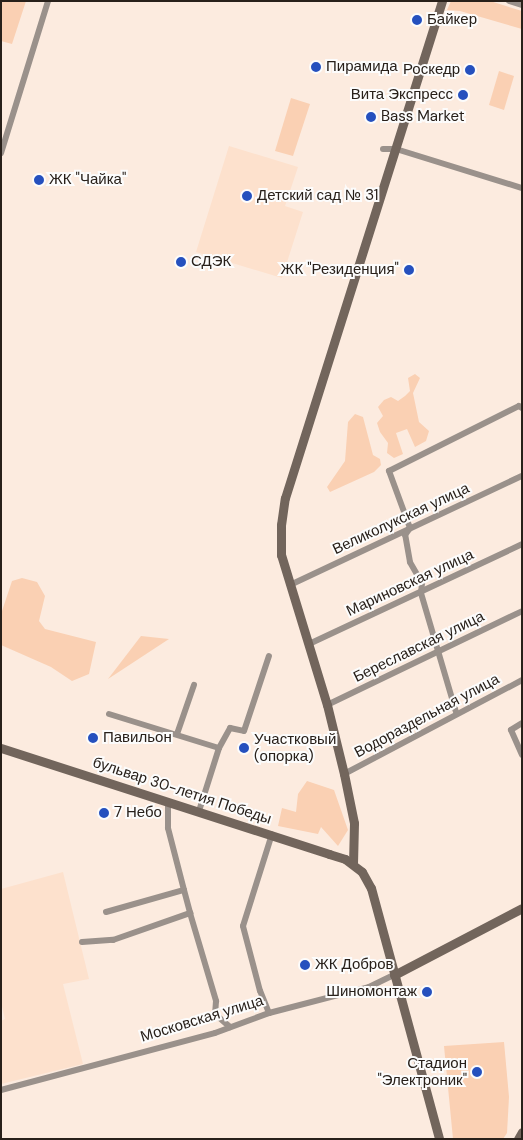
<!DOCTYPE html>
<html>
<head>
<meta charset="utf-8">
<style>
  body { margin:0 }
  #map { position:relative; width:523px; height:1140px; overflow:hidden; background:#fcebdf; font-family:"DM Sans",sans-serif }
  div>[style] { position:absolute }
  [style*='--x'] { left:calc(var(--x)*1px); top:calc(var(--y)*1px); width:calc(var(--w)*1px); rotate:calc(var(--a)*1deg) }
  .built>* { inset:0; background:#fde1cd }
  .green>* { inset:0; background:#fad0b3 }
  .minor>* { height:6px; margin:-3px; padding:0 3px; transform-origin:3px; border-radius:3px; background:#9a918b }
  .secondary>* { height:9px; margin:-4.5px; padding:0 4.5px; transform-origin:4.5px; border-radius:4.5px; background:#72655c }
  .dots>* { width:14px; height:14px; translate:-50% -50%; box-sizing:border-box; border:2px solid #fcfcfc; border-radius:50% }
  span { translate:-50% -50%; white-space:nowrap; text-align:center; line-height:1.15; -webkit-text-stroke:4px #fcfcfc; paint-order:stroke }
  .poi-label { font-size:15px; color:#28201a }
  .left { translate:0 -50%; text-align:left }
  .right { translate:-100% -50%; text-align:right }
  .street-label { font-size:15px; color:#28201a }
  .frame { position:absolute; inset:0; border:2px solid #28201a; pointer-events:none }
</style>
</head>
<body>
<div id="map">
  <div class="built">
    <i style="clip-path:polygon(229px 146px,298px 167px,285px 206px,303px 212px,282px 278px,196px 252px)"></i>
    <i style="clip-path:polygon(63px 872px,89px 979px,63px 984px,83px 1064px,1px 1084px,1px 1021px,5px 1019px,1px 1002px,1px 889px)"></i>
  </div>
  <div class="green">
    <i style="clip-path:polygon(1px 1px,26px 1px,12px 44px,1px 41px)"></i>
    <i style="clip-path:polygon(451px 1px,490px 1px,522px 11px,522px 29px,460px 11px,447px 10px)"></i>
    <i style="clip-path:polygon(499px 71px,514px 76px,504px 110px,489px 105px)"></i>
    <i style="clip-path:polygon(291px 98px,310px 104px,293px 156px,275px 151px)"></i>
    <i style="clip-path:polygon(415px 374px,420px 378px,413px 393px,419px 422px,429px 431px,426px 441px,415px 447px,407px 429px,396px 433px,403px 454px,394px 458px,387px 453px,388px 443px,380px 432px,377px 423px,383px 416px,378px 407px,384px 400px,391px 397px,398px 401px,405px 396px,410px 391px,408px 378px)"></i>
    <i style="clip-path:polygon(355px 414px,363px 417px,373px 455px,380px 459px,381px 465px,374px 472px,330px 492px,327px 487px,345px 461px,348px 422px)"></i>
    <i style="clip-path:polygon(22px 578px,37px 582px,45px 596px,39px 621px,45px 629px,96px 642px,89px 674px,72px 681px,51px 667px,1px 645px,1px 614px,12px 581px)"></i>
    <i style="clip-path:polygon(141px 636px,169px 639px,108px 679px)"></i>
    <i style="clip-path:polygon(307px 781px,334px 790px,348px 830px,338px 846px,321px 827px,318px 834px,278px 826px,282px 808px,296px 812px,298px 794px)"></i>
    <i style="clip-path:polygon(504px 1042px,509px 1097px,507px 1133px,503px 1139px,453px 1139px,444px 1046px)"></i>
  </div>
  <div class="minor">
    <i style="--x:509;--y:1;--w:14;--a:17"></i>
    <i style="--x:383;--y:149;--w:13;--a:0"></i>
    <i style="--x:396;--y:149;--w:132;--a:17.2"></i>
    <i style="--x:1;--y:153;--w:159;--a:-72.8"></i>
    <i style="--x:290;--y:585;--w:256;--a:-25.2"></i>
    <i style="--x:309;--y:644;--w:235;--a:-25.1"></i>
    <i style="--x:327;--y:705;--w:216;--a:-25.7"></i>
    <i style="--x:456;--y:712;--w:124;--a:-106.4"></i>
    <i style="--x:421;--y:593;--w:10;--a:-84"></i>
    <i style="--x:422;--y:583;--w:24;--a:-120"></i>
    <i style="--x:410;--y:562;--w:27;--a:-100"></i>
    <i style="--x:405;--y:535;--w:9;--a:-54"></i>
    <i style="--x:410;--y:528;--w:61;--a:-110.2"></i>
    <i style="--x:389;--y:471;--w:145;--a:-26.6"></i>
    <i style="--x:519;--y:406;--w:4;--a:34"></i>
    <i style="--x:109;--y:714;--w:115;--a:17.2"></i>
    <i style="--x:219;--y:748;--w:66;--a:107.6"></i>
    <i style="--x:522;--y:723;--w:13;--a:148"></i>
    <i style="--x:511;--y:730;--w:27;--a:66"></i>
    <i style="--x:177;--y:734;--w:52;--a:-70.9"></i>
    <i style="--x:219;--y:748;--w:23;--a:-61"></i>
    <i style="--x:230;--y:728;--w:14;--a:12"></i>
    <i style="--x:244;--y:731;--w:79;--a:-71.6"></i>
    <i style="--x:344;--y:774;--w:201;--a:-27.8"></i>
    <i style="--x:184;--y:890;--w:24;--a:75"></i>
    <i style="--x:106;--y:912;--w:81;--a:-15.8"></i>
    <i style="--x:184;--y:890;--w:64;--a:-104.5"></i>
    <i style="--x:168;--y:828;--w:26;--a:-90"></i>
    <i style="--x:82;--y:942;--w:31;--a:-4"></i>
    <i style="--x:113;--y:940;--w:82;--a:-19.3"></i>
    <i style="--x:190;--y:913;--w:92;--a:73.5"></i>
    <i style="--x:216;--y:1001;--w:13;--a:94"></i>
    <i style="--x:215;--y:1014;--w:20;--a:41"></i>
    <i style="--x:269;--y:1013;--w:24;--a:-112"></i>
    <i style="--x:260;--y:991;--w:67;--a:-104.7"></i>
    <i style="--x:243;--y:926;--w:96;--a:-72.5"></i>
    <i style="--x:1;--y:1090;--w:221;--a:-14.9"></i>
    <i style="--x:215;--y:1033;--w:58;--a:-20.3"></i>
    <i style="--x:269;--y:1013;--w:103;--a:-14.6"></i>
    <i style="--x:369;--y:987;--w:28;--a:-26"></i>
  </div>
  <div class="secondary">
    <i style="--x:1;--y:748;--w:345;--a:17.9"></i>
    <i style="--x:329;--y:854;--w:17;--a:17"></i>
    <i style="--x:345;--y:859;--w:21;--a:37"></i>
    <i style="--x:362;--y:872;--w:18;--a:61"></i>
    <i style="--x:371;--y:888;--w:260;--a:74.8"></i>
    <i style="--x:353;--y:864;--w:41;--a:-88.6"></i>
    <i style="--x:354;--y:823;--w:50;--a:-101.5"></i>
    <i style="--x:344;--y:774;--w:71;--a:-103.8"></i>
    <i style="--x:327;--y:705;--w:157;--a:-107"></i>
    <i style="--x:281;--y:555;--w:30;--a:-90"></i>
    <i style="--x:281;--y:525;--w:27;--a:-82"></i>
    <i style="--x:285;--y:498;--w:521;--a:-72.47"></i>
    <i style="--x:394;--y:975;--w:144;--a:-27.6"></i>
    <i style="--x:518;--y:1139;--w:8;--a:-60"></i>
  </div>
  <div class="dots">
    <i style="left:417px;top:20px;background:#2550be"></i>
    <i style="left:316px;top:67px;background:#2550be"></i>
    <i style="left:470px;top:70px;background:#2550be"></i>
    <i style="left:463px;top:95px;background:#2550be"></i>
    <i style="left:371px;top:117px;background:#2550be"></i>
    <i style="left:39px;top:180px;background:#2550be"></i>
    <i style="left:247px;top:196px;background:#2550be"></i>
    <i style="left:181px;top:262px;background:#2550be"></i>
    <i style="left:409px;top:270px;background:#2550be"></i>
    <i style="left:93px;top:738px;background:#2550be"></i>
    <i style="left:244px;top:748px;background:#2550be"></i>
    <i style="left:104px;top:813px;background:#2550be"></i>
    <i style="left:305px;top:965px;background:#2550be"></i>
    <i style="left:427px;top:992px;background:#2550be"></i>
    <i style="left:477px;top:1072px;background:#2550be"></i>
  </div>
  <div class="poi-label">
    <span class="left" style="left:427px;top:20px">Байкер</span>
    <span class="left" style="left:326px;top:67px">Пирамида</span>
    <span class="right" style="left:460px;top:70px">Роскедр</span>
    <span class="right" style="left:453px;top:95px">Вита Экспресс</span>
    <span class="left" style="left:381px;top:117px">Bass Market</span>
    <span class="left" style="left:49px;top:180px">ЖК "Чайка"</span>
    <span class="left" style="left:257px;top:196px">Детский сад № 31</span>
    <span class="left" style="left:191px;top:262px">СДЭК</span>
    <span class="right" style="left:399px;top:270px">ЖК "Резиденция"</span>
    <span class="left" style="left:103px;top:738px">Павильон</span>
    <span class="left" style="left:254px;top:748px">Участковый<br>(опорка)</span>
    <span class="left" style="left:114px;top:813px">7 Небо</span>
    <span class="left" style="left:315px;top:965px">ЖК Добров</span>
    <span class="right" style="left:417px;top:992px">Шиномонтаж</span>
    <span class="right" style="left:467px;top:1072px">Стадион<br>"Электроник"</span>
  </div>
  <div class="street-label">
    <span style="left:401px;top:519px;rotate:-25deg">Великолукская улица</span>
    <span style="left:410px;top:583px;rotate:-25deg">Мариновская улица</span>
    <span style="left:419px;top:647px;rotate:-26deg">Береславская улица</span>
    <span style="left:427px;top:716px;rotate:-28deg">Водораздельная улица</span>
    <span style="left:182px;top:791px;rotate:18deg">бульвар 30-летия Победы</span>
    <span style="left:202px;top:1019px;rotate:-17deg">Московская улица</span>
  </div>
  <div class="frame"></div>
</div>
</body>
</html>
